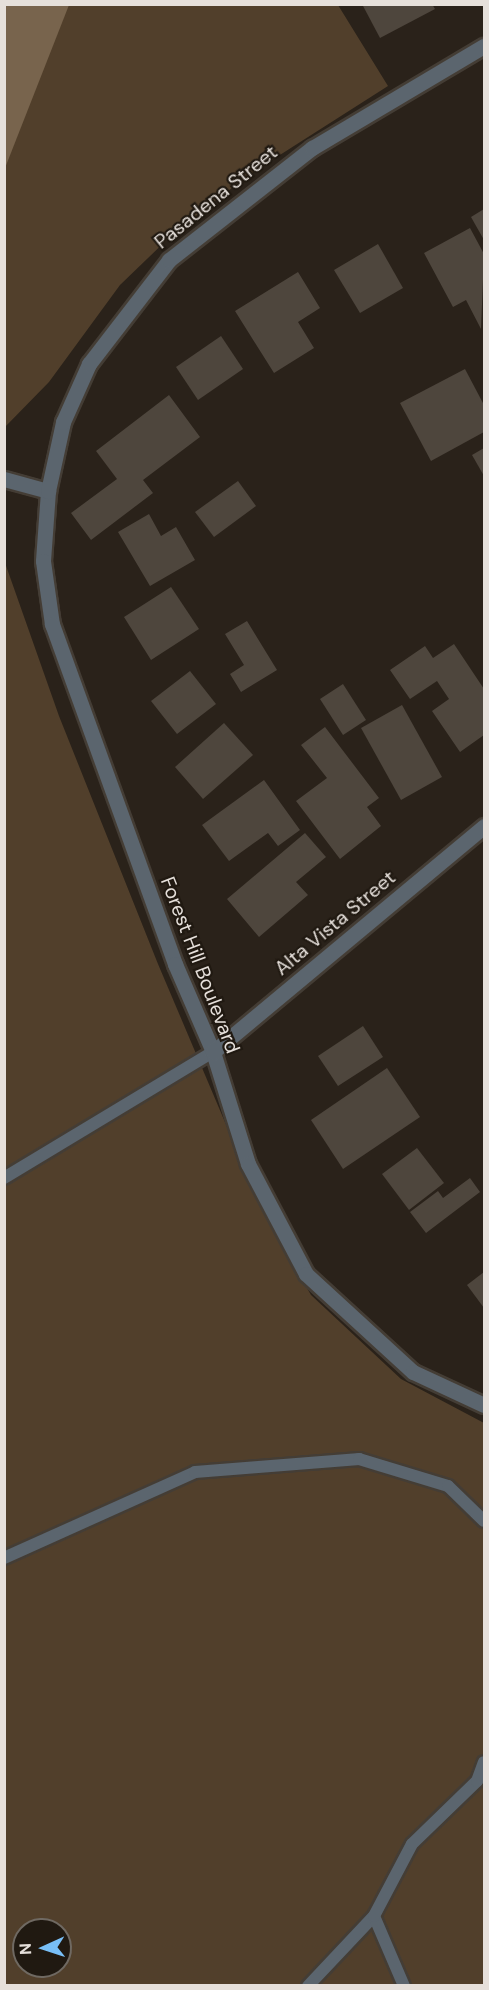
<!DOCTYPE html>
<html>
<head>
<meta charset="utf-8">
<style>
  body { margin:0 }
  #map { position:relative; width:489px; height:1990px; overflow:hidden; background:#2a221a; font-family:"DM Sans",sans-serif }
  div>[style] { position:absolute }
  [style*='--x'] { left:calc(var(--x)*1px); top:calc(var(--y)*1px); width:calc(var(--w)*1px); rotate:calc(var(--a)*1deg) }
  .green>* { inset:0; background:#513f2b }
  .water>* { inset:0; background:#78644d }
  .building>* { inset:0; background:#4e463d }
  .roads { filter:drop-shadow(2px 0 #443d35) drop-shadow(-2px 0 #443d35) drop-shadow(0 2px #443d35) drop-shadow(0 -2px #443d35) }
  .service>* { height:12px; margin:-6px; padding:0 6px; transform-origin:6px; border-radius:6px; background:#5b656e }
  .minor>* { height:15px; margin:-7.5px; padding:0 7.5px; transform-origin:7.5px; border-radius:7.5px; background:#5b656e }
  .tertiary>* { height:15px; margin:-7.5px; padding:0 7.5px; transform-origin:7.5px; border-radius:7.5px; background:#5b656e }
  span { translate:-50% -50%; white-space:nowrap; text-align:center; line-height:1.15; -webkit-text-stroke:4.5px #201911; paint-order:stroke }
  .street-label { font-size:20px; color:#e6e0db }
  .frame { position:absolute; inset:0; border:6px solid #e6e0db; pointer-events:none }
  .north { position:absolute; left:12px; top:1918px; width:60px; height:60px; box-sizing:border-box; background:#201911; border:2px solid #6f6962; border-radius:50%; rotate:267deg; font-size:16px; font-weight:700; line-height:24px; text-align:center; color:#e6e0db }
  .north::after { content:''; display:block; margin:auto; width:21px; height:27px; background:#78bff7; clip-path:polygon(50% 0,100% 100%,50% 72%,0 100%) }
</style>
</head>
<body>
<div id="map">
  <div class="green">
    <i style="clip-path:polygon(5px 5px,338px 5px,388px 86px,250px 174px,175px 232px,120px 285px,49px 382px,5px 427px)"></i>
    <i style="clip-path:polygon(evenodd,4px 560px,59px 716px,158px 964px,264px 1214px,311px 1295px,401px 1379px,484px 1423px,484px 1985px,5px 1985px,4px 560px,24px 1930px,60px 1930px,60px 1966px,24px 1966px,24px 1930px)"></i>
  </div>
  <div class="water">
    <i style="clip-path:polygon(5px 4px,69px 5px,5px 168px,4px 5px)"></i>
  </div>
  <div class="building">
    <i style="clip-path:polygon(362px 4px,432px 4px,435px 9px,380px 38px)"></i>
    <i style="clip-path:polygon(484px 209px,484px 240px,471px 217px)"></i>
    <i style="clip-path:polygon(470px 228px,484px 254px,481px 329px,466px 300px,453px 307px,424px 253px)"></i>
    <i style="clip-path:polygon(378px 244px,403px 288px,360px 313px,334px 270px)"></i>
    <i style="clip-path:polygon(298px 272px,320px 308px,298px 322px,314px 348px,274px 373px,235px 311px)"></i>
    <i style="clip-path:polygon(221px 336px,243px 369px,198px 400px,176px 367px)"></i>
    <i style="clip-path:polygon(465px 369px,484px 405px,484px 432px,431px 461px,400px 403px)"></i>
    <i style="clip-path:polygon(169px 395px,200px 437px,143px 480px,153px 493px,91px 540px,71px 513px,117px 479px,96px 451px)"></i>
    <i style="clip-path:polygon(484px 448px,484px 476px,472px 455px)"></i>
    <i style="clip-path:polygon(238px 481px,256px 506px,214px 537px,195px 512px)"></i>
    <i style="clip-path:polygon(149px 514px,161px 536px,176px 527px,195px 560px,150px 586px,118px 532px)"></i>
    <i style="clip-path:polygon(171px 587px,199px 629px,151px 660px,124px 617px)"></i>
    <i style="clip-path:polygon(247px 621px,277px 670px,241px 692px,230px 674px,244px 665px,225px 634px)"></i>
    <i style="clip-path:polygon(454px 644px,484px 689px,484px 735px,460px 752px,432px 711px,449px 699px,437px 681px,410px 699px,390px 670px,425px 646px,433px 658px)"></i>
    <i style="clip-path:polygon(190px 671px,216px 704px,177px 734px,151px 701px)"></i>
    <i style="clip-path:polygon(343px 684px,366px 720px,343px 735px,320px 699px)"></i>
    <i style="clip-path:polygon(402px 705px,442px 777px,401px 800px,361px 728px)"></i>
    <i style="clip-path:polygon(224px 723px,253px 755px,203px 799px,175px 767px)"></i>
    <i style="clip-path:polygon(325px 727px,379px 798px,367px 807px,381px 826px,340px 859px,296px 801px,327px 778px,301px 745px)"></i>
    <i style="clip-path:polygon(264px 780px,300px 830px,278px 846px,268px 833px,229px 861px,202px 825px)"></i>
    <i style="clip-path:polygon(305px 833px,326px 857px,296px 882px,308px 895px,259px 937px,227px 899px)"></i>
    <i style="clip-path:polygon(363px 1026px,383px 1057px,338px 1086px,318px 1056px)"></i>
    <i style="clip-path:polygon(387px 1068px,420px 1117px,343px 1169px,311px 1120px)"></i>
    <i style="clip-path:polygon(417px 1148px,444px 1183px,409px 1210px,382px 1174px)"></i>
    <i style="clip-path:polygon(470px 1178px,480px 1192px,426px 1233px,410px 1212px,438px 1191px,443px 1198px)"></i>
    <i style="clip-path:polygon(484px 1272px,484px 1308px,467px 1285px)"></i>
  </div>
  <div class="roads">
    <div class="service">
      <i style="--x:4;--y:1178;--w:244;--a:-31.1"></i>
      <i style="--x:4;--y:1558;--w:209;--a:-24.2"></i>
      <i style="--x:195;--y:1472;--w:165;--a:-4.5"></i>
      <i style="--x:359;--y:1459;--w:93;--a:16.9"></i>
      <i style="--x:448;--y:1486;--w:50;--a:44.2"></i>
      <i style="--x:308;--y:1986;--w:96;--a:-46.7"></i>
      <i style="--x:404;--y:1986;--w:76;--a:-113.2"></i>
      <i style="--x:374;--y:1916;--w:81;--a:-62.2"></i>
      <i style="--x:412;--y:1844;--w:91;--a:-44.1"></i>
      <i style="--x:477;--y:1781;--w:20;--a:-70"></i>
    </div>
    <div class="minor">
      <i style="--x:48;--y:491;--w:70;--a:94.1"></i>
      <i style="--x:43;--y:561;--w:64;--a:81.9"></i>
      <i style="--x:52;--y:624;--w:362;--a:70.1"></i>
      <i style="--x:175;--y:964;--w:96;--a:66.6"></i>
      <i style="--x:213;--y:1052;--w:117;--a:72.6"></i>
      <i style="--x:248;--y:1164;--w:124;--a:62.2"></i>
      <i style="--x:306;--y:1274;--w:145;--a:42.5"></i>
      <i style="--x:413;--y:1372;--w:78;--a:24.9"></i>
      <i style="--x:213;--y:1052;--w:353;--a:-39.8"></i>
    </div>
    <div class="tertiary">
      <i style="--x:4;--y:479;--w:46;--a:15.3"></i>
      <i style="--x:48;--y:491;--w:71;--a:-77.7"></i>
      <i style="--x:63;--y:422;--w:64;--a:-65.9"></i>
      <i style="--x:89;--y:364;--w:131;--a:-52.4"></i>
      <i style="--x:169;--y:260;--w:182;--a:-38.1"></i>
      <i style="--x:312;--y:148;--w:200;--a:-30.7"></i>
    </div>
  </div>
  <div class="street-label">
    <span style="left:216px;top:197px;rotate:-39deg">Pasadena Street</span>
    <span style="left:335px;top:923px;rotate:-40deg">Alta Vista Street</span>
    <span style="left:200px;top:965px;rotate:69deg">Forest Hill Boulevard</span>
  </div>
  <div class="frame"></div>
  <div class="north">N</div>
</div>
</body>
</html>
